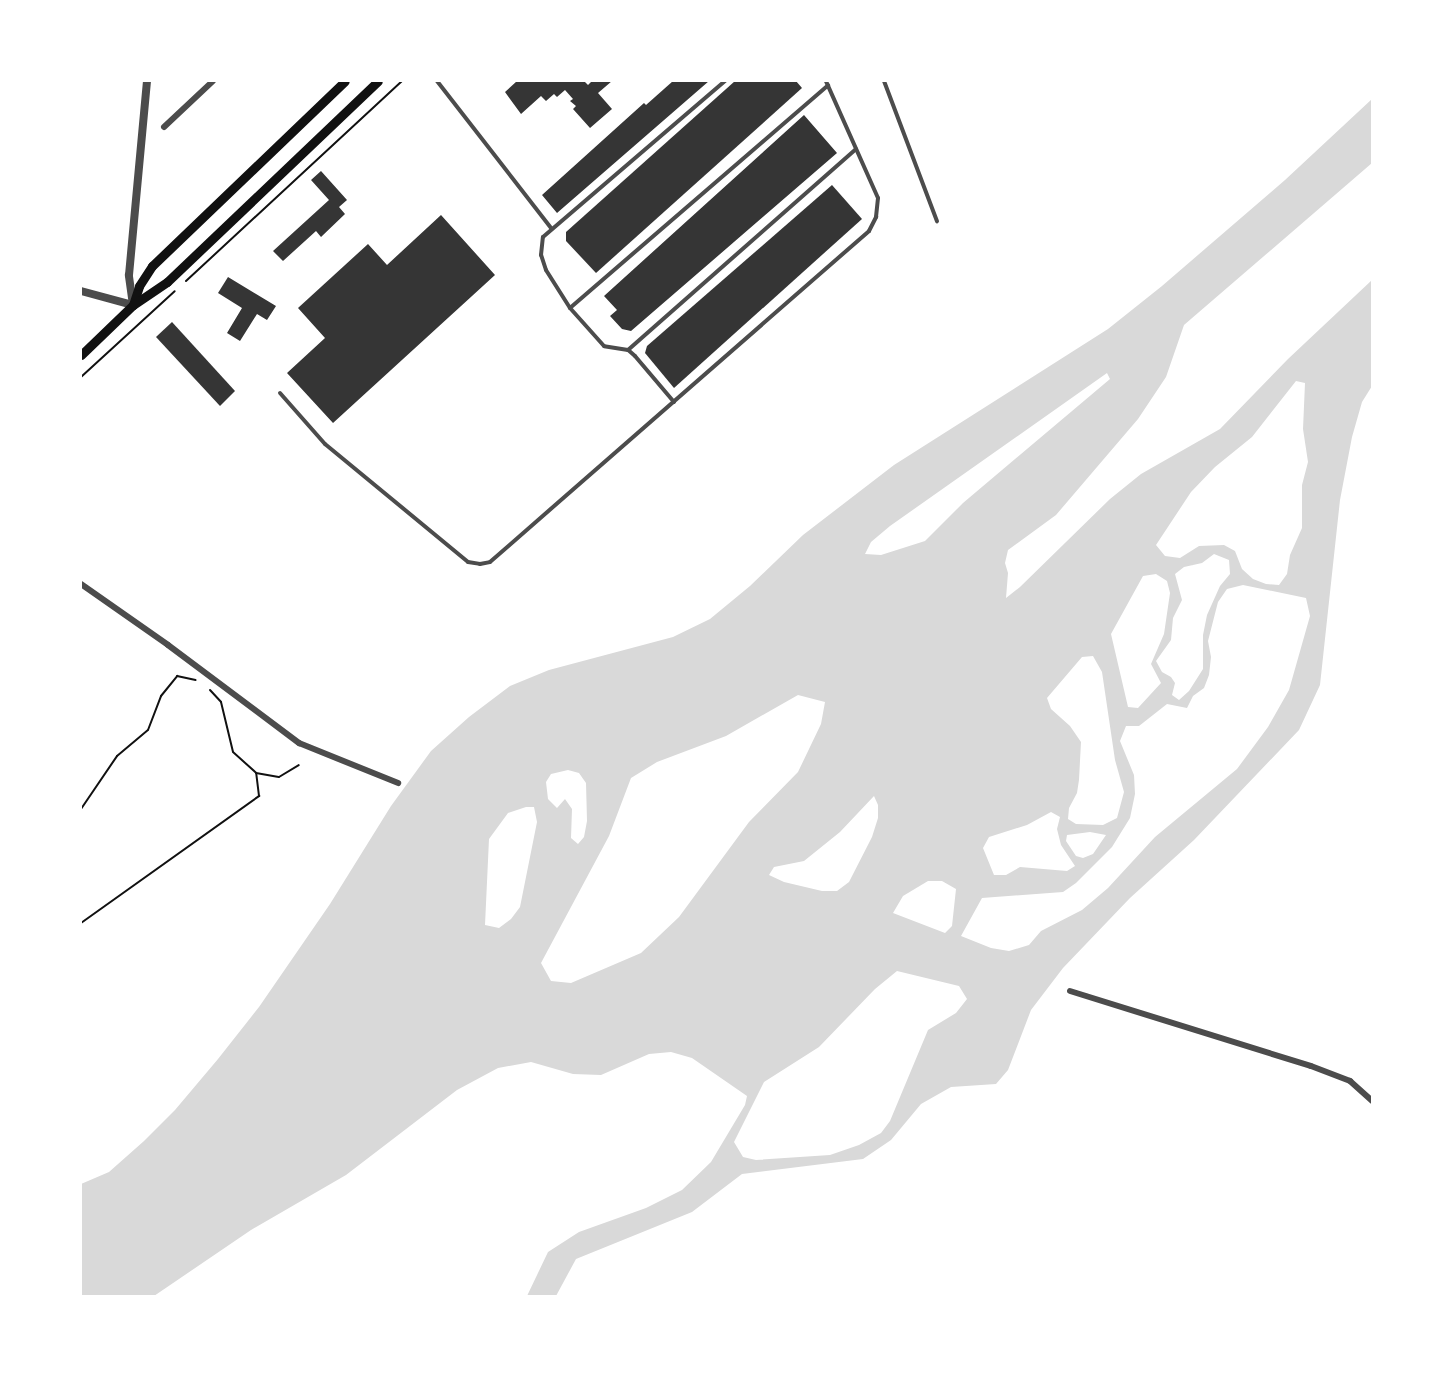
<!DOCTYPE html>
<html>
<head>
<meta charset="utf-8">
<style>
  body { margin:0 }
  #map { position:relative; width:1453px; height:1377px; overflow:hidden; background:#fff; font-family:Merriweather,serif }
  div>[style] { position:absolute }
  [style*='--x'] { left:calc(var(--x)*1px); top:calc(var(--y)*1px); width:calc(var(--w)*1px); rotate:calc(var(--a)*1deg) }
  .water>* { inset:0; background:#d9d9d9 }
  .building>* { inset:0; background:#353535 }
  .path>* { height:2px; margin:-1px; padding:0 1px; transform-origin:1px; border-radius:1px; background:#111 }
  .service>* { height:4px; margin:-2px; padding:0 2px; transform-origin:2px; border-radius:2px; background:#4c4c4c }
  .minor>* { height:6px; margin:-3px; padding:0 3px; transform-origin:3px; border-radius:3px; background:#4c4c4c }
  .tertiary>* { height:8px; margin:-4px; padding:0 4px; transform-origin:4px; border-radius:4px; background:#4c4c4c }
  .secondary>* { height:9px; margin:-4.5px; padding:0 4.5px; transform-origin:4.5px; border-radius:4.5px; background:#111 }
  span { translate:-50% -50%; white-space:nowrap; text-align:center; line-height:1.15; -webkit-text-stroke:6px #fff; paint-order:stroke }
  .frame { position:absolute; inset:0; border:82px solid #fff; pointer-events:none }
</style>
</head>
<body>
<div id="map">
  <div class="water">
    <i style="clip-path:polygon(evenodd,1372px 99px,1372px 163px,1184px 325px,1166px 377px,1138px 419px,1056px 515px,1008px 550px,1005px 563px,1008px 573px,1006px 598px,1020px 587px,1110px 499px,1141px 474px,1220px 429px,1288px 359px,1372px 280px,1372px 386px,1362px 402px,1352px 437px,1340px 500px,1320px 685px,1299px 730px,1194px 840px,1130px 898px,1063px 968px,1031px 1010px,1008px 1070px,996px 1084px,951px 1087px,921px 1104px,891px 1140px,863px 1159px,742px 1174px,692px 1212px,576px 1259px,556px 1296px,527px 1296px,548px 1252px,579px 1232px,646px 1208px,682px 1190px,711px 1162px,745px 1105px,747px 1096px,692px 1058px,671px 1052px,649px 1054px,601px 1075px,573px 1074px,531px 1062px,498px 1068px,457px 1090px,346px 1175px,251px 1230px,154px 1296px,81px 1296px,81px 1184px,109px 1172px,144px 1141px,175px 1110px,218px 1059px,259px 1007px,330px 904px,391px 806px,431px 751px,469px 717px,510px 686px,549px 670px,673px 637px,710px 619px,750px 586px,803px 535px,894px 465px,1108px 329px,1162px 286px,1285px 180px,1372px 99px,1107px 373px,1110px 379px,963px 503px,925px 541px,881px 555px,865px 554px,871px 542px,890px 526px,1107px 373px,1372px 99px,1296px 381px,1305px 383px,1303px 429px,1308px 462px,1302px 485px,1302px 528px,1290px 555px,1287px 574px,1279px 585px,1266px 584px,1253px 579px,1242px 569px,1235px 551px,1224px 545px,1199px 546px,1180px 558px,1165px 556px,1156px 545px,1191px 492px,1215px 467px,1252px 437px,1296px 381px,1372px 99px,1214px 554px,1229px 560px,1230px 574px,1220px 586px,1207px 615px,1203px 635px,1203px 669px,1189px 691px,1179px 700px,1172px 695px,1175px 683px,1171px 677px,1162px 672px,1156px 661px,1171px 640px,1173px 618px,1182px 600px,1175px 574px,1184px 567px,1202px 563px,1214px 554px,1372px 99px,1156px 574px,1167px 581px,1170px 593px,1164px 634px,1151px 664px,1161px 683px,1138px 708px,1128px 707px,1111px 634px,1143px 576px,1156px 574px,1372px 99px,1243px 585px,1306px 598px,1310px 616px,1289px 690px,1268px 727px,1237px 769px,1155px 837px,1108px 888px,1082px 910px,1041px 931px,1029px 945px,1009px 951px,991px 948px,961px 936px,982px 898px,1063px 892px,1076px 883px,1112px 847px,1130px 818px,1135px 794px,1134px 775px,1120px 741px,1126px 726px,1139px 726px,1167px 704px,1187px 708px,1193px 696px,1204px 688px,1209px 675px,1211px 657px,1208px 641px,1218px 602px,1227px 589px,1243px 585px,1372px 99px,1093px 656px,1102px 672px,1115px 760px,1124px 792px,1117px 818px,1103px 825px,1076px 824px,1068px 819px,1069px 808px,1077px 793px,1079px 780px,1081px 742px,1070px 726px,1051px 709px,1047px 698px,1082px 657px,1093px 656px,1372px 99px,798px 695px,825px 702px,821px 724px,798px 772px,749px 822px,679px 917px,641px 953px,571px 983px,551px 981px,541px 963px,609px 836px,631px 778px,657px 762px,726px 736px,798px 695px,1372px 99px,568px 770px,579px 773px,586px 783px,587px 821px,584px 837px,578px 844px,571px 838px,572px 809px,565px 799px,557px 808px,548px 799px,546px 782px,551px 774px,568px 770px,1372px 99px,874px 796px,878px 805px,878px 818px,872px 837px,849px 882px,837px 891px,822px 891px,784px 882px,769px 875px,774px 867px,804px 861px,840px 832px,874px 796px,1372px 99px,526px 807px,534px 807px,537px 822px,520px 907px,511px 919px,499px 928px,485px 925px,489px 839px,508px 813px,526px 807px,1372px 99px,1051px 812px,1060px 817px,1057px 829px,1061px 845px,1075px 866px,1067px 871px,1020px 867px,1006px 875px,994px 875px,983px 848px,989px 837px,1027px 825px,1051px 812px,1372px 99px,1090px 832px,1106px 835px,1093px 854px,1083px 858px,1076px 856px,1066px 841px,1067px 835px,1090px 832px,1372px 99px,928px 881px,942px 881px,956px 889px,952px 926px,945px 933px,893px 913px,903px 896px,928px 881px,1372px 99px,897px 971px,959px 986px,967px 999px,956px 1013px,928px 1030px,890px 1121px,881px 1133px,859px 1145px,830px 1155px,756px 1160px,743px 1157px,734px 1142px,764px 1082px,819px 1047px,875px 989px,897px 971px)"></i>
  </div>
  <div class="building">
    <i style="clip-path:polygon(517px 81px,584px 81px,588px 85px,592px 81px,612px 81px,598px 93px,612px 109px,590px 128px,573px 109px,576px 106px,570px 101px,573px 99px,565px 90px,557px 97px,554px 94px,546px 101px,541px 96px,521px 114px,505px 92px)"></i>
    <i style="clip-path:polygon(673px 81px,709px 81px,557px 213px,542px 195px,644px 103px,646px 105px)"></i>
    <i style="clip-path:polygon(735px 81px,796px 81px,802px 88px,596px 273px,566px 241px,566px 232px)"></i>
    <i style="clip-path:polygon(804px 115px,837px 153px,631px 331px,622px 329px,610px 316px,617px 310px,604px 296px)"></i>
    <i style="clip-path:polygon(321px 171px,347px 200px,339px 207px,345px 214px,321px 237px,316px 231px,283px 261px,273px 251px,329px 200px,311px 180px)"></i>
    <i style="clip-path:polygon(832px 185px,862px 219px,674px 388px,645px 353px,647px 346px)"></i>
    <i style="clip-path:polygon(441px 215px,495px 275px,333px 423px,287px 373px,325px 338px,298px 308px,368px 244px,387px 265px)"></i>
    <i style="clip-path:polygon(228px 277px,276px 306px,267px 320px,257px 314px,240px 341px,227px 333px,242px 308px,218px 293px)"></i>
    <i style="clip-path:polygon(172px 322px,235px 391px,220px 406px,156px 337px)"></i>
  </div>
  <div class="path">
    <i style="--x:186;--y:281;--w:294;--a:-42.8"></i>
    <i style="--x:81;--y:377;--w:127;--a:-42.5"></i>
    <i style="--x:210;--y:690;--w:16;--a:47"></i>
    <i style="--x:221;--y:702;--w:51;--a:76.5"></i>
    <i style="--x:233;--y:752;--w:31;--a:42"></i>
    <i style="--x:256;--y:773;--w:23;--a:10"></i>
    <i style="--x:279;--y:777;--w:23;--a:-31"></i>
    <i style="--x:81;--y:809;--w:64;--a:-55.8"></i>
    <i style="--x:117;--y:756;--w:40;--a:-40"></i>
    <i style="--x:148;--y:730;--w:36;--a:-69"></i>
    <i style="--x:161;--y:696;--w:26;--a:-51"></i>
    <i style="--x:177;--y:676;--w:19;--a:12"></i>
    <i style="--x:81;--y:923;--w:219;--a:-35.5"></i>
    <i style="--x:259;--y:796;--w:23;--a:-97"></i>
  </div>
  <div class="service">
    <i style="--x:437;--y:81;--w:187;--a:52.2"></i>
    <i style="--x:884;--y:81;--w:150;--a:69.3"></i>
    <i style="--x:570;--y:308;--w:341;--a:-40.8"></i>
    <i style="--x:628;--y:350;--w:304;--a:-41.4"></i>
    <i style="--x:280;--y:393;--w:68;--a:48.6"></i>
    <i style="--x:325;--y:444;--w:185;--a:39.5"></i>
    <i style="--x:468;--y:562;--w:12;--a:9"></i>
    <i style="--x:480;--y:564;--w:10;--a:-11"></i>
    <i style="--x:490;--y:562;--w:503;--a:-41.13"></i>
    <i style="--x:869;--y:231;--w:16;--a:-63"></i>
    <i style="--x:876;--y:217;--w:19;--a:-84"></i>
    <i style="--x:878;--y:198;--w:128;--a:-114"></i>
    <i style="--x:674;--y:402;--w:60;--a:-130.3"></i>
    <i style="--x:635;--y:356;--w:9;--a:-139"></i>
    <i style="--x:628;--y:350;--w:24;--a:-171"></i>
    <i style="--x:604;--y:346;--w:51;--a:-131.8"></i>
    <i style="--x:570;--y:308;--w:45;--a:-122.3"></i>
    <i style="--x:546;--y:270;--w:16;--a:-108"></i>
    <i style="--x:541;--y:255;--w:18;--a:-84"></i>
    <i style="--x:543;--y:237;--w:240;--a:-40.6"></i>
  </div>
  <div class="minor">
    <i style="--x:164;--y:127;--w:67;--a:-43.2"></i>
    <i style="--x:81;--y:584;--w:106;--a:35"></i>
    <i style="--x:168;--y:645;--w:164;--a:36.8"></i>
    <i style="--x:299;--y:743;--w:107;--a:22"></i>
    <i style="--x:1070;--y:991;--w:252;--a:17.3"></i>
    <i style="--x:1311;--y:1066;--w:42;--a:21"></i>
    <i style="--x:1350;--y:1081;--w:30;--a:42"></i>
  </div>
  <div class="tertiary">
    <i style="--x:81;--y:291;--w:54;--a:15.1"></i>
    <i style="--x:133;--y:305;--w:30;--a:-98"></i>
    <i style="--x:129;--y:275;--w:195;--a:-84.7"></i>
  </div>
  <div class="secondary">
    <i style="--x:133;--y:305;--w:20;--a:-72"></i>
    <i style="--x:139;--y:286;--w:24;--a:-57"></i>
    <i style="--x:152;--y:266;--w:267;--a:-43.8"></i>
    <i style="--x:81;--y:355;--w:72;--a:-43.9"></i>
    <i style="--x:133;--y:305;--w:41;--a:-34.1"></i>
    <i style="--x:167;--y:282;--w:291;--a:-43.6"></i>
  </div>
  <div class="frame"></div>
</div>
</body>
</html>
